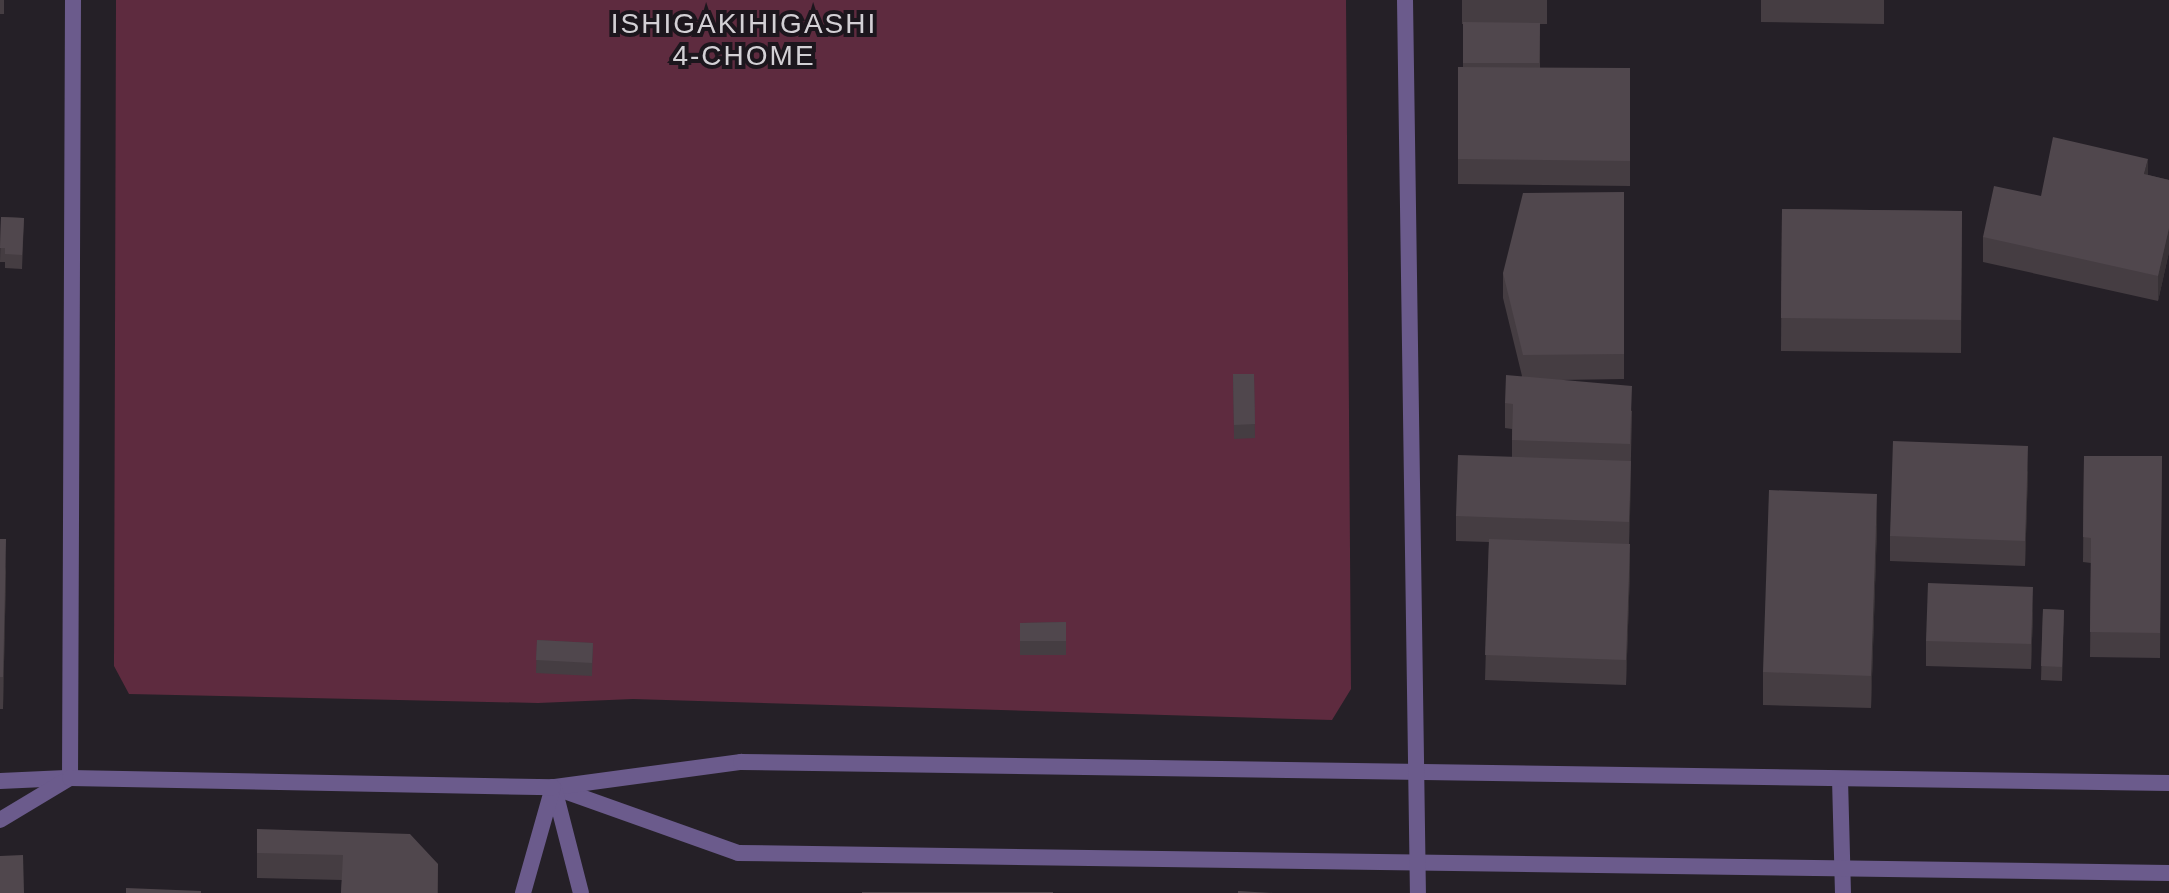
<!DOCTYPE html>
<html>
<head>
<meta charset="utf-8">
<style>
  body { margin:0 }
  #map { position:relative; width:2169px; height:893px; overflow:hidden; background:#252027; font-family:Helvetica,sans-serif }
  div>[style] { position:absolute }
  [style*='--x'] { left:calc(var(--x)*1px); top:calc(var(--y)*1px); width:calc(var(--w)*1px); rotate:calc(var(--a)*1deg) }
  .green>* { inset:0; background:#5e2b3f }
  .minor>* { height:16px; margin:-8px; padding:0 8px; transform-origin:8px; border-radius:8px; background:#6b5b8c }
  .tertiary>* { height:16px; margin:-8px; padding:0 8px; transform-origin:8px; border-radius:8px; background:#6b5b8c }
  .wall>* { inset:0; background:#453d42 }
  .shaded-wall>* { inset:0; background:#383236 }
  .building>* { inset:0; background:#50474d }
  span { translate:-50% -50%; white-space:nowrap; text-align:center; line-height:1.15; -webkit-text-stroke:8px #1c161d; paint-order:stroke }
  .neighbourhood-label { font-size:28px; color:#d3d0d5; letter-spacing:2px }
</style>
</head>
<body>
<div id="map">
  <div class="green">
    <i style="clip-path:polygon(116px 0,1346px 0,1351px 689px,1332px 720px,633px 699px,538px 703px,129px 694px,114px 666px)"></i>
  </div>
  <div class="minor">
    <i style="--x:1840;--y:779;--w:114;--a:88.5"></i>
    <i style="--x:0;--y:781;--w:66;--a:-2.6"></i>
    <i style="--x:553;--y:787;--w:196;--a:19.6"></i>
    <i style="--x:738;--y:853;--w:1431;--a:0.8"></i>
    <i style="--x:555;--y:787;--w:188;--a:-7.7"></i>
    <i style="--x:741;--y:762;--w:1428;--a:0.84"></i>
    <i style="--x:554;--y:788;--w:108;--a:75.6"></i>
    <i style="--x:0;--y:820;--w:82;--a:-31"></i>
    <i style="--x:523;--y:893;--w:110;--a:-74.2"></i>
  </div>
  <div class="tertiary">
    <i style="--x:73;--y:0;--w:778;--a:90.22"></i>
    <i style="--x:70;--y:778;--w:483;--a:1.1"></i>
    <i style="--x:1405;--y:0;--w:893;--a:89.17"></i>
  </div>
  <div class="wall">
    <i style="clip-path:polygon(0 0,4px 0,4px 14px,0 14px)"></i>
    <i style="clip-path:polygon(1462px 0,1547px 0,1547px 24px,1540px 24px,1540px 68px,1630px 68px,1630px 186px,1458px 184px,1458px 67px,1463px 67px,1463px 24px,1462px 24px)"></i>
    <i style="clip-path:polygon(1761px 0,1884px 0,1884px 24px,1761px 22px)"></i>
    <i style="clip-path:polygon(2148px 175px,2169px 180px,2169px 252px,2158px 301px,1983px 262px,1983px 237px,2041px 196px)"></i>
    <i style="clip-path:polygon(1624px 192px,1624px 379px,1560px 380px,1632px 411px,1629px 544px,1630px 569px,1626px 685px,1485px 680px,1489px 542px,1456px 541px,1456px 516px,1512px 457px,1512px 429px,1505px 428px,1505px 403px,1522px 376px,1503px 298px,1503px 273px)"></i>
    <i style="clip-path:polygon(1782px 209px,1962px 211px,1961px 353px,1781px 351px)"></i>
    <i style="clip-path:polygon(1px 217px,24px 218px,22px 269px,5px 268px,5px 262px,0 262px)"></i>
    <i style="clip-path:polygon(1233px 374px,1254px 374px,1255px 438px,1234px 439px)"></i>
    <i style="clip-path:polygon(2084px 456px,2162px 456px,2160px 658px,2090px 657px,2091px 563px,2083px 562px)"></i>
    <i style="clip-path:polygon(2028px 471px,2025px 566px,1890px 561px,1890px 536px)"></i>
    <i style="clip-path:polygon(1877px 526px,1871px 708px,1763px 705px,1763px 672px)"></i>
    <i style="clip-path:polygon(0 539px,6px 572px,3px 709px,0 709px)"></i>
    <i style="clip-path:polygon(2043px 609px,2064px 610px,2062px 681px,2041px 680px)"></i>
    <i style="clip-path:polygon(2033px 612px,2031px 669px,1926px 666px,1926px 641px)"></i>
    <i style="clip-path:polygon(1066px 622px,1066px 655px,1020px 655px,1020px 623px)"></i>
    <i style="clip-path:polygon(537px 640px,593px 643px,592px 676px,536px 673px)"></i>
    <i style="clip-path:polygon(257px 829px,438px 864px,438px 893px,341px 893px,342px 880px,257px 878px)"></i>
  </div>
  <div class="shaded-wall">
    <i style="clip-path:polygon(2148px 159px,2148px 184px,2144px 174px)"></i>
    <i style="clip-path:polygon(2169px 228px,2169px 252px,2158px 301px,2158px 276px)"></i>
    <i style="clip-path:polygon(2028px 446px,2028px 471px,2025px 566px,2025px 541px)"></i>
    <i style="clip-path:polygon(1631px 461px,1631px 486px,1629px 547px,1629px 522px)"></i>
    <i style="clip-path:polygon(1877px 494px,1877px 526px,1871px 708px,1871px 676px)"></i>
    <i style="clip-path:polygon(6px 539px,6px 572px,3px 709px,3px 677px)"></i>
    <i style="clip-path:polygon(1630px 544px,1630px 569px,1626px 685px,1626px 660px)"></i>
    <i style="clip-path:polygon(2033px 587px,2033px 612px,2031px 669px,2031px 644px)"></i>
  </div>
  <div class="building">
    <i style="clip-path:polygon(1463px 22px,1540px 23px,1539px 63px,1463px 63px)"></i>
    <i style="clip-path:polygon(1458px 67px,1630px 68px,1630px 161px,1458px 159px)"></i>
    <i style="clip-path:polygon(2053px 137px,2148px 159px,2144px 174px,2169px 180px,2169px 228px,2158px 276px,1983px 237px,1994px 186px,2041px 196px)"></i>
    <i style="clip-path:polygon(1624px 192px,1624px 354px,1523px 355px,1503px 273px,1523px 193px)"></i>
    <i style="clip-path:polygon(1782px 209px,1962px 211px,1961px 320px,1781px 318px)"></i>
    <i style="clip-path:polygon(1px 217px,24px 218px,22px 255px,5px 254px,5px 248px,0 248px)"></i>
    <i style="clip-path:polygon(1233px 374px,1254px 374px,1255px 424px,1234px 425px)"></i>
    <i style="clip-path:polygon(1506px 375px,1632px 386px,1630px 444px,1512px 440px,1513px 404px,1505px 403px)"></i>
    <i style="clip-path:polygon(1893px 441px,2028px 446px,2025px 541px,1890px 536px)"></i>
    <i style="clip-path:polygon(1458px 455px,1631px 461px,1629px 522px,1456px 516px)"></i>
    <i style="clip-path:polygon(2084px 456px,2162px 456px,2160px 633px,2090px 632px,2091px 538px,2083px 537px)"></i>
    <i style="clip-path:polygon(1769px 490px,1877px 494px,1871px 676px,1763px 672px)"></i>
    <i style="clip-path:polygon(0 539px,6px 539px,3px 677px,0 677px)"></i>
    <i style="clip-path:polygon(1489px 539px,1630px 544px,1626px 660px,1485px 655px)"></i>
    <i style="clip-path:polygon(1928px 583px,2033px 587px,2031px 644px,1926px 641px)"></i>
    <i style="clip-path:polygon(2043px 609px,2064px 610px,2062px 667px,2041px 666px)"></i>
    <i style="clip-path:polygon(1066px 622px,1066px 641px,1020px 641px,1020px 623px)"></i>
    <i style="clip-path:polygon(537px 640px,593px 643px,592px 663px,536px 660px)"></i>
    <i style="clip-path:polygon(257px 829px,410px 834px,438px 864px,437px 893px,341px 893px,343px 855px,257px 853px)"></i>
    <i style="clip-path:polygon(23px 855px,24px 893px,0 893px,0 856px)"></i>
    <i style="clip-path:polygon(126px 888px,201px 891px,201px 893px,126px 893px)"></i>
    <i style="clip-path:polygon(1238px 891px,1273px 893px,1238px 893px)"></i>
    <i style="clip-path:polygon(862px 892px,1053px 892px,1053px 893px,862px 893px)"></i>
  </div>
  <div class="neighbourhood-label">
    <span style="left:744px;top:40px">ISHIGAKIHIGASHI<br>4-CHOME</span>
  </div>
</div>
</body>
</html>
